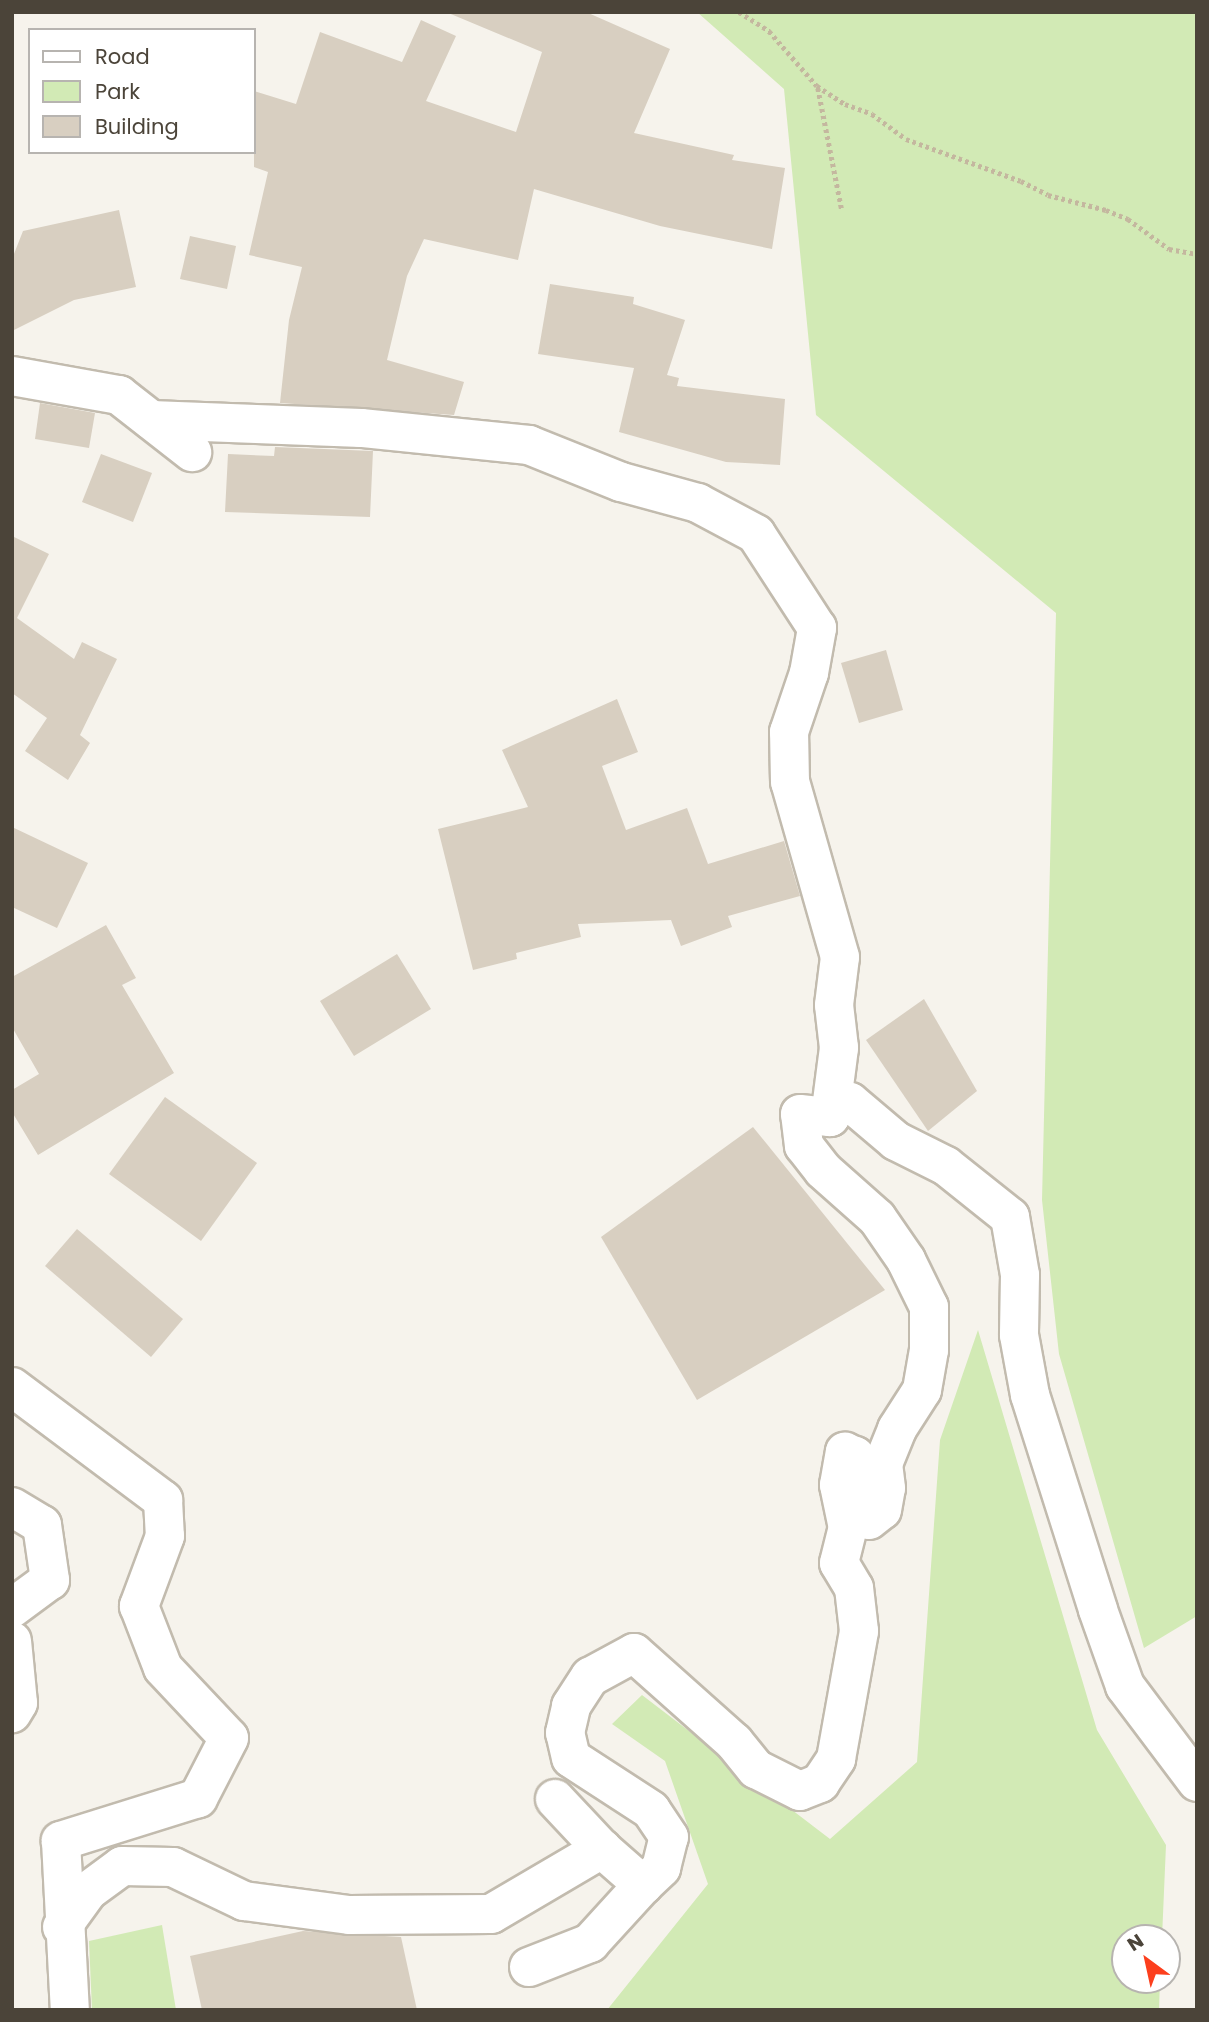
<!DOCTYPE html>
<html>
<head>
<meta charset="utf-8">
<style>
  body { margin:0 }
  #map { position:relative; width:1209px; height:2022px; overflow:hidden; background:#f6f3ec; font-family:Poppins,sans-serif }
  div>[style] { position:absolute }
  [style*='--x'] { left:calc(var(--x)*1px); top:calc(var(--y)*1px); width:calc(var(--w)*1px); rotate:calc(var(--a)*1deg) }
  .green>* { inset:0; background:#d2eab5 }
  .building>* { inset:0; background:#d8cfc1 }
  .path>* { height:4.5px; margin-top:-2.25px; transform-origin:0; background:repeating-linear-gradient(90deg,#c4b79f 0 3.5px,transparent 0 7px) }
  .roads { filter:drop-shadow(2px 0 #c2bbae) drop-shadow(-2px 0 #c2bbae) drop-shadow(0 2px #c2bbae) drop-shadow(0 -2px #c2bbae) }
  .minor>* { height:38px; margin:-19px; padding:0 19px; transform-origin:19px; border-radius:19px; background:#fff }
  span { translate:-50% -50%; white-space:nowrap; text-align:center; line-height:1.15; -webkit-text-stroke:5px #fff; paint-order:stroke }
  .frame { position:absolute; inset:0; border:14px solid #4b4439; pointer-events:none }
  .legend { position:absolute; left:28px; top:28px; width:228px; height:126px; box-sizing:border-box; background:#fff; border:2px solid #b7b4b0; margin:0; padding:9px 12px; list-style:none; font-size:21px; color:#4b4439 }
  .legend li { display:flex; align-items:center; gap:14px; height:35px }
  .legend b { width:35px; border:2px solid #b7b4b0 }
  .north { position:absolute; left:1111px; top:1924px; width:70px; height:70px; box-sizing:border-box; background:#fff; border:2px solid #b7b4b0; border-radius:50%; rotate:327deg; font-size:19px; font-weight:700; line-height:28px; text-align:center; color:#4b4439 }
  .north::after { content:''; display:block; margin:auto; width:24px; height:32px; background:#fc3f1d; clip-path:polygon(50% 0,100% 100%,50% 72%,0 100%) }
</style>
</head>
<body>
<div id="map">
  <div class="green">
    <i style="clip-path:polygon(697px 12px,1197px 12px,1197px 1616px,1144px 1648px,1059px 1354px,1042px 1200px,1056px 613px,816px 415px,784px 89px)"></i>
    <i style="clip-path:polygon(978px 1330px,1097px 1730px,1166px 1845px,1162px 1938px,1125px 1938px,1125px 1980px,1160px 1980px,1159px 2010px,607px 2010px,708px 1884px,665px 1761px,612px 1724px,642px 1695px,830px 1839px,917px 1762px,940px 1440px)"></i>
    <i style="clip-path:polygon(162px 1925px,176px 2010px,92px 2010px,89px 1941px)"></i>
  </div>
  <div class="building">
    <i style="clip-path:polygon(446px 12px,586px 12px,670px 49px,634px 133px,734px 155px,732px 160px,785px 168px,772px 249px,660px 226px,534px 189px,518px 260px,424px 239px,407px 276px,387px 360px,464px 382px,454px 415px,280px 403px,289px 320px,302px 267px,249px 255px,268px 172px,254px 167px,254px 91px,296px 104px,320px 32px,402px 62px,421px 20px,456px 36px,426px 101px,516px 132px,542px 52px)"></i>
    <i style="clip-path:polygon(119px 210px,136px 287px,74px 300px,12px 331px,12px 259px,23px 231px)"></i>
    <i style="clip-path:polygon(190px 236px,236px 246px,227px 289px,180px 279px)"></i>
    <i style="clip-path:polygon(550px 284px,634px 297px,633px 304px,685px 320px,667px 375px,679px 378px,677px 386px,785px 399px,780px 465px,726px 462px,619px 432px,634px 368px,538px 354px)"></i>
    <i style="clip-path:polygon(40px 403px,95px 413px,89px 448px,35px 439px)"></i>
    <i style="clip-path:polygon(275px 447px,373px 451px,370px 517px,225px 512px,228px 454px,274px 456px)"></i>
    <i style="clip-path:polygon(101px 454px,152px 473px,133px 522px,82px 502px)"></i>
    <i style="clip-path:polygon(12px 536px,49px 554px,17px 618px,74px 659px,82px 642px,117px 659px,80px 735px,90px 743px,68px 780px,25px 751px,47px 718px,12px 693px)"></i>
    <i style="clip-path:polygon(886px 650px,903px 710px,859px 723px,841px 663px)"></i>
    <i style="clip-path:polygon(617px 699px,638px 752px,602px 766px,626px 830px,687px 808px,708px 864px,784px 841px,800px 896px,728px 916px,732px 927px,681px 946px,671px 920px,578px 924px,581px 937px,516px 953px,517px 959px,473px 970px,438px 829px,528px 807px,502px 750px)"></i>
    <i style="clip-path:polygon(12px 827px,88px 863px,57px 928px,12px 907px)"></i>
    <i style="clip-path:polygon(106px 925px,136px 978px,122px 985px,174px 1073px,38px 1155px,12px 1112px,12px 1090px,39px 1074px,12px 1027px,12px 977px)"></i>
    <i style="clip-path:polygon(397px 954px,431px 1009px,354px 1056px,320px 1001px)"></i>
    <i style="clip-path:polygon(924px 999px,977px 1091px,928px 1131px,866px 1040px)"></i>
    <i style="clip-path:polygon(165px 1097px,257px 1163px,201px 1241px,109px 1174px)"></i>
    <i style="clip-path:polygon(753px 1127px,885px 1290px,697px 1400px,601px 1237px)"></i>
    <i style="clip-path:polygon(77px 1229px,183px 1319px,151px 1357px,45px 1266px)"></i>
    <i style="clip-path:polygon(303px 1931px,401px 1937px,417px 2010px,202px 2010px,190px 1956px)"></i>
  </div>
  <div class="path">
    <i style="--x:739;--y:12;--w:36;--a:32"></i>
    <i style="--x:769;--y:31;--w:73;--a:48.9"></i>
    <i style="--x:817;--y:86;--w:33;--a:33"></i>
    <i style="--x:845;--y:104;--w:29;--a:20"></i>
    <i style="--x:872;--y:114;--w:42;--a:36.3"></i>
    <i style="--x:906;--y:139;--w:122;--a:20.1"></i>
    <i style="--x:1021;--y:181;--w:30;--a:27"></i>
    <i style="--x:1048;--y:195;--w:60;--a:14.5"></i>
    <i style="--x:1106;--y:210;--w:24;--a:22"></i>
    <i style="--x:1128;--y:219;--w:51;--a:36.2"></i>
    <i style="--x:1169;--y:249;--w:28;--a:10"></i>
    <i style="--x:818;--y:88;--w:124;--a:78.9"></i>
  </div>
  <div class="roads">
    <div class="minor">
      <i style="--x:12;--y:376;--w:109;--a:10.1"></i>
      <i style="--x:119;--y:395;--w:93;--a:38"></i>
      <i style="--x:830;--y:1117;--w:19;--a:-55"></i>
      <i style="--x:841;--y:1101;--w:9;--a:6"></i>
      <i style="--x:850;--y:1102;--w:60;--a:40.3"></i>
      <i style="--x:896;--y:1141;--w:56;--a:26.6"></i>
      <i style="--x:946;--y:1166;--w:82;--a:38.6"></i>
      <i style="--x:1010;--y:1217;--w:59;--a:80.2"></i>
      <i style="--x:1020;--y:1275;--w:60;--a:91"></i>
      <i style="--x:1019;--y:1335;--w:61;--a:79.6"></i>
      <i style="--x:1030;--y:1395;--w:225;--a:72.4"></i>
      <i style="--x:1098;--y:1610;--w:81;--a:70.4"></i>
      <i style="--x:1125;--y:1686;--w:120;--a:53.1"></i>
      <i style="--x:12;--y:1387;--w:189;--a:36.8"></i>
      <i style="--x:163;--y:1500;--w:36;--a:87"></i>
      <i style="--x:165;--y:1536;--w:75;--a:110.4"></i>
      <i style="--x:139;--y:1606;--w:66;--a:68.8"></i>
      <i style="--x:163;--y:1668;--w:96;--a:46.7"></i>
      <i style="--x:229;--y:1738;--w:68;--a:117.3"></i>
      <i style="--x:198;--y:1798;--w:144;--a:162.6"></i>
      <i style="--x:61;--y:1841;--w:169;--a:87"></i>
      <i style="--x:12;--y:1507;--w:35;--a:31"></i>
      <i style="--x:42;--y:1525;--w:56;--a:81.7"></i>
      <i style="--x:50;--y:1580;--w:47;--a:143.6"></i>
      <i style="--x:12;--y:1641;--w:62;--a:84.5"></i>
      <i style="--x:18;--y:1703;--w:12;--a:121"></i>
      <i style="--x:555;--y:1799;--w:69;--a:46.8"></i>
      <i style="--x:62;--y:1927;--w:44;--a:-54.2"></i>
      <i style="--x:88;--y:1891;--w:42;--a:-36.3"></i>
      <i style="--x:122;--y:1866;--w:51;--a:1.1"></i>
      <i style="--x:173;--y:1867;--w:79;--a:25.6"></i>
      <i style="--x:244;--y:1901;--w:106;--a:7.6"></i>
      <i style="--x:349;--y:1915;--w:142;--a:-0.4"></i>
      <i style="--x:491;--y:1914;--w:129;--a:-30.4"></i>
      <i style="--x:602;--y:1849;--w:55;--a:41.3"></i>
      <i style="--x:643;--y:1885;--w:25;--a:-43"></i>
      <i style="--x:661;--y:1868;--w:32;--a:-76"></i>
      <i style="--x:669;--y:1837;--w:32;--a:-124"></i>
      <i style="--x:651;--y:1810;--w:95;--a:-147"></i>
      <i style="--x:571;--y:1758;--w:26;--a:-103"></i>
      <i style="--x:565;--y:1733;--w:28;--a:-77"></i>
      <i style="--x:571;--y:1706;--w:35;--a:-57"></i>
      <i style="--x:590;--y:1677;--w:50;--a:-28.6"></i>
      <i style="--x:634;--y:1653;--w:134;--a:41.7"></i>
      <i style="--x:734;--y:1742;--w:35;--a:51"></i>
      <i style="--x:756;--y:1769;--w:49;--a:26.6"></i>
      <i style="--x:800;--y:1791;--w:22;--a:-22"></i>
      <i style="--x:820;--y:1783;--w:29;--a:-56"></i>
      <i style="--x:836;--y:1759;--w:130;--a:-79.8"></i>
      <i style="--x:859;--y:1631;--w:43;--a:-96.6"></i>
      <i style="--x:854;--y:1588;--w:29;--a:-121"></i>
      <i style="--x:839;--y:1563;--w:36;--a:-76"></i>
      <i style="--x:848;--y:1528;--w:44;--a:-101.8"></i>
      <i style="--x:839;--y:1485;--w:34;--a:-80"></i>
      <i style="--x:845;--y:1452;--w:11;--a:22"></i>
      <i style="--x:855;--y:1456;--w:24;--a:73"></i>
      <i style="--x:862;--y:1479;--w:36;--a:93"></i>
      <i style="--x:860;--y:1515;--w:10;--a:29"></i>
      <i style="--x:869;--y:1520;--w:16;--a:-38"></i>
      <i style="--x:882;--y:1510;--w:22;--a:-80"></i>
      <i style="--x:886;--y:1488;--w:24;--a:-97"></i>
      <i style="--x:883;--y:1464;--w:38;--a:-68"></i>
      <i style="--x:897;--y:1429;--w:46;--a:-57.3"></i>
      <i style="--x:922;--y:1390;--w:41;--a:-80.1"></i>
      <i style="--x:929;--y:1350;--w:43;--a:-90"></i>
      <i style="--x:929;--y:1307;--w:52;--a:-116.1"></i>
      <i style="--x:906;--y:1260;--w:51;--a:-124.6"></i>
      <i style="--x:877;--y:1218;--w:72;--a:-138.4"></i>
      <i style="--x:823;--y:1170;--w:31;--a:-128"></i>
      <i style="--x:804;--y:1146;--w:32;--a:-97"></i>
      <i style="--x:800;--y:1114;--w:30;--a:6"></i>
      <i style="--x:830;--y:1117;--w:70;--a:-82.6"></i>
      <i style="--x:839;--y:1048;--w:43;--a:-96.6"></i>
      <i style="--x:834;--y:1005;--w:48;--a:-82.9"></i>
      <i style="--x:840;--y:957;--w:182;--a:-105.9"></i>
      <i style="--x:790;--y:782;--w:50;--a:-91.1"></i>
      <i style="--x:789;--y:732;--w:62;--a:-71.3"></i>
      <i style="--x:809;--y:673;--w:46;--a:-79.9"></i>
      <i style="--x:817;--y:628;--w:112;--a:-123"></i>
      <i style="--x:756;--y:534;--w:66;--a:-151.9"></i>
      <i style="--x:698;--y:503;--w:80;--a:-164.7"></i>
      <i style="--x:621;--y:482;--w:99;--a:-158.1"></i>
      <i style="--x:529;--y:445;--w:169;--a:-174.2"></i>
      <i style="--x:361;--y:428;--w:210;--a:-177.8"></i>
      <i style="--x:529;--y:1967;--w:66;--a:-21.5"></i>
      <i style="--x:590;--y:1943;--w:79;--a:-47.6"></i>
    </div>
  </div>
  <div class="frame"></div>
  <ul class="legend">
  <li><b style="height:9px;background:#fff"></b>Road</li>
  <li><b style="height:19px;background:#d2eab5"></b>Park</li>
  <li><b style="height:19px;background:#d8cfc1"></b>Building</li>
  </ul>
  <div class="north">N</div>
</div>
</body>
</html>
